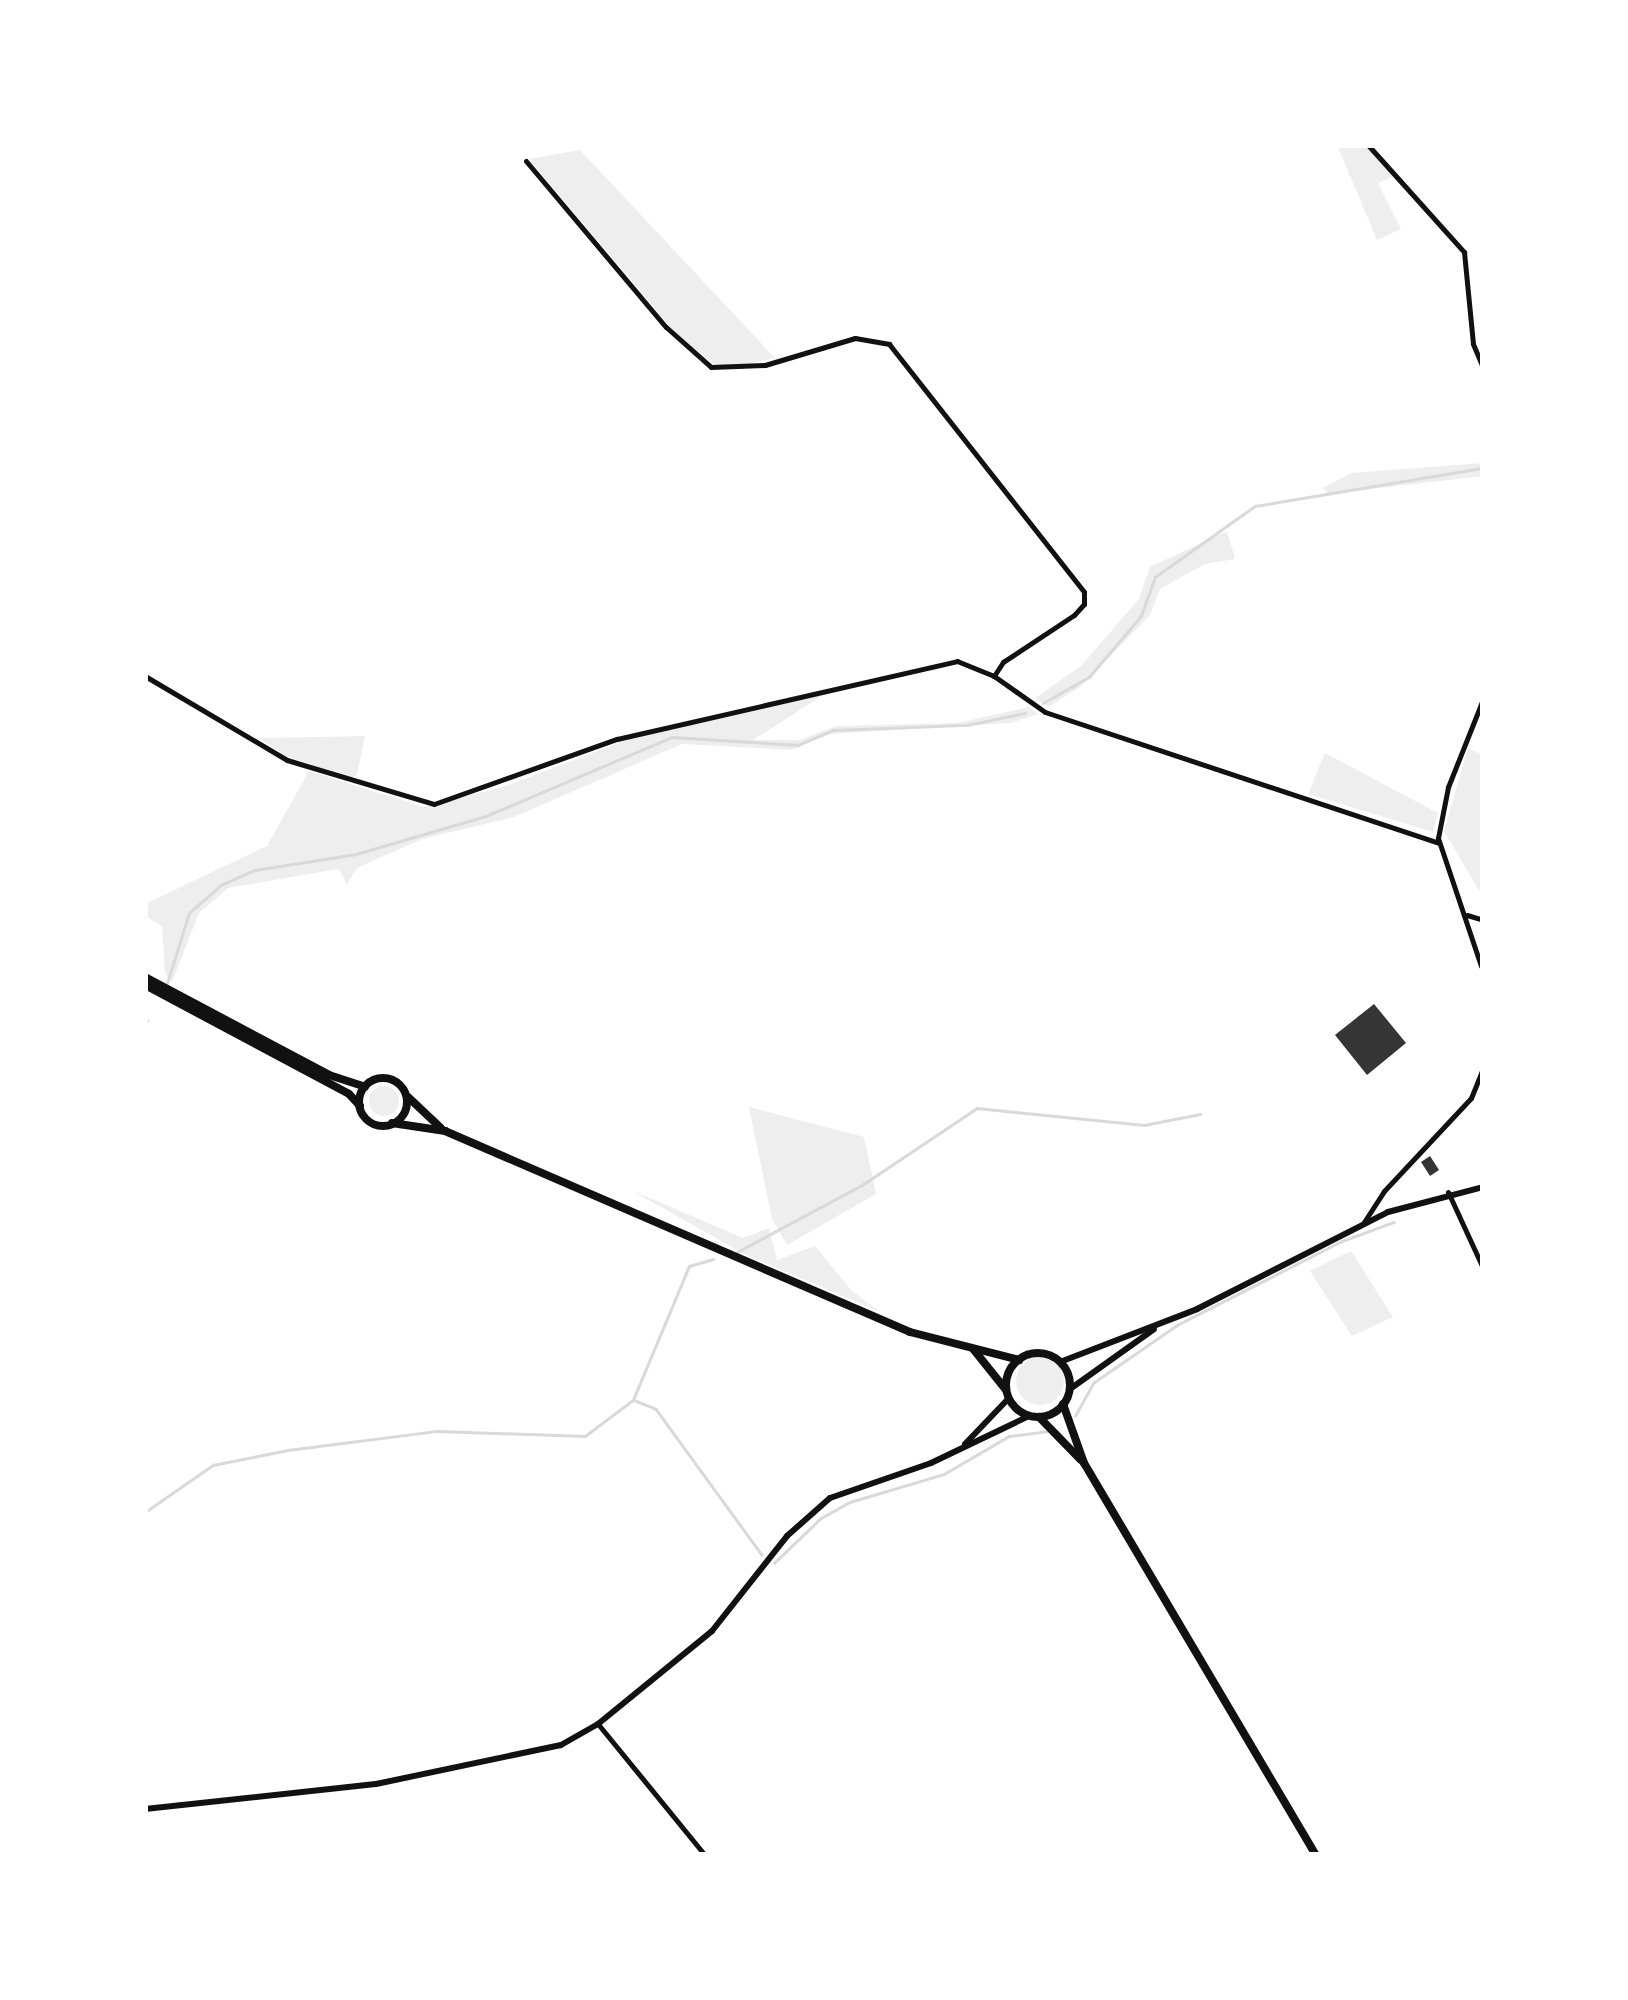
<!DOCTYPE html>
<html>
<head>
<meta charset="utf-8">
<style>
  body { margin:0 }
  #map { position:relative; width:1628px; height:2000px; overflow:hidden; background:#fff; font-family:"Sofia Sans Condensed",sans-serif }
  div>[style] { position:absolute }
  [style*='--x'] { left:calc(var(--x)*1px); top:calc(var(--y)*1px); width:calc(var(--w)*1px); rotate:calc(var(--a)*1deg) }
  .green>* { inset:0; background:#eee }
  .round { border-radius:50% }
  .stream>* { height:2.5px; margin:-1.25px; padding:0 1.25px; transform-origin:1.25px; border-radius:1.25px; background:#d9d9d9 }
  .building>* { inset:0; background:#353535 }
  .minor>* { height:5px; margin:-2.5px; padding:0 2.5px; transform-origin:2.5px; border-radius:2.5px; background:#111 }
  .tertiary>* { height:6px; margin:-3px; padding:0 3px; transform-origin:3px; border-radius:3px; background:#111 }
  .primary>* { height:8px; margin:-4px; padding:0 4px; transform-origin:4px; border-radius:4px; background:#111 }
  .primary>.ring { margin:-4px; padding:0; box-sizing:content-box; background:none; border:8px solid #111; border-radius:50% }
  span { translate:-50% -50%; white-space:nowrap; text-align:center; line-height:1.15; -webkit-text-stroke:10px #fff; paint-order:stroke }
  .frame { position:absolute; inset:0; border:148px solid #fff; pointer-events:none }
</style>
</head>
<body>
<div id="map">
  <div class="green">
    <i style="clip-path:polygon(1337px 145px,1365px 145px,1394px 176px,1378px 183px,1401px 229px,1377px 240px)"></i>
    <i style="clip-path:polygon(580px 150px,775px 358px,731px 368px,713px 364px,673px 330px,529px 159px)"></i>
    <i style="clip-path:polygon(1483px 463px,1483px 476px,1328px 494px,1323px 488px,1351px 473px)"></i>
    <i style="clip-path:polygon(1227px 531px,1235px 559px,1205px 564px,1160px 589px,1150px 615px,1080px 687px,1048px 707px,1035px 698px,1081px 666px,1139px 599px,1150px 567px)"></i>
    <i style="clip-path:polygon(834px 688px,753px 740px,800px 740px,836px 726px,957px 723px,1029px 707px,1038px 714px,1011px 723px,829px 734px,792px 750px,682px 744px,514px 817px,422px 839px,357px 868px,347px 885px,339px 869px,228px 888px,199px 913px,172px 982px,165px 973px,162px 926px,145px 916px,145px 904px,267px 846px,309px 771px,424px 807px,506px 786px,621px 742px)"></i>
    <i style="clip-path:polygon(365px 736px,357px 775px,350px 778px,286px 756px,259px 738px)"></i>
    <i style="clip-path:polygon(1468px 748px,1483px 755px,1483px 897px,1444px 831px)"></i>
    <i style="clip-path:polygon(1325px 753px,1438px 813px,1433px 832px,1308px 794px)"></i>
    <i class="round" style="left:369px;top:1086px;width:30px;height:30px"></i>
    <i style="clip-path:polygon(749px 1107px,864px 1137px,876px 1194px,787px 1245px,772px 1219px)"></i>
    <i style="clip-path:polygon(631px 1190px,743px 1238px,769px 1228px,777px 1260px,815px 1246px,852px 1291px,880px 1312px,744px 1254px)"></i>
    <i style="clip-path:polygon(1351px 1251px,1393px 1317px,1352px 1336px,1310px 1271px)"></i>
    <i class="round" style="left:1016px;top:1357px;width:48px;height:48px"></i>
  </div>
  <div class="stream">
    <i style="--x:1043;--y:703;--w:53;--a:-29.5"></i>
    <i style="--x:1089;--y:677;--w:80;--a:-49.6"></i>
    <i style="--x:1141;--y:616;--w:41;--a:-70.3"></i>
    <i style="--x:1155;--y:577;--w:123;--a:-35.4"></i>
    <i style="--x:1255;--y:506;--w:231;--a:-9.5"></i>
    <i style="--x:167;--y:983;--w:73;--a:-72.6"></i>
    <i style="--x:189;--y:913;--w:43;--a:-41.2"></i>
    <i style="--x:221;--y:885;--w:37;--a:-24"></i>
    <i style="--x:255;--y:870;--w:102;--a:-9"></i>
    <i style="--x:356;--y:854;--w:135;--a:-16.3"></i>
    <i style="--x:486;--y:816;--w:202;--a:-23"></i>
    <i style="--x:672;--y:737;--w:126;--a:3.6"></i>
    <i style="--x:798;--y:745;--w:39;--a:-23"></i>
    <i style="--x:834;--y:730;--w:133;--a:-2.2"></i>
    <i style="--x:967;--y:725;--w:59;--a:-11.7"></i>
    <i style="--x:145;--y:1024;--w:4;--a:-56"></i>
    <i style="--x:737;--y:1252;--w:142;--a:-28.2"></i>
    <i style="--x:862;--y:1185;--w:138;--a:-33.8"></i>
    <i style="--x:977;--y:1108;--w:168;--a:5.8"></i>
    <i style="--x:1144;--y:1125;--w:57;--a:-11.1"></i>
    <i style="--x:634;--y:1400;--w:24;--a:22"></i>
    <i style="--x:656;--y:1409;--w:180;--a:54"></i>
    <i style="--x:1075;--y:1416;--w:38;--a:-61"></i>
    <i style="--x:1093;--y:1383;--w:102;--a:-34.6"></i>
    <i style="--x:1177;--y:1325;--w:185;--a:-27"></i>
    <i style="--x:1342;--y:1241;--w:55;--a:-20.1"></i>
    <i style="--x:145;--y:1512;--w:83;--a:-34.7"></i>
    <i style="--x:213;--y:1465;--w:76;--a:-11.3"></i>
    <i style="--x:288;--y:1450;--w:150;--a:-7.3"></i>
    <i style="--x:437;--y:1431;--w:148;--a:1.9"></i>
    <i style="--x:585;--y:1436;--w:60;--a:-36.9"></i>
    <i style="--x:633;--y:1400;--w:145;--a:-67.3"></i>
    <i style="--x:689;--y:1266;--w:25;--a:-16"></i>
    <i style="--x:774;--y:1563;--w:65;--a:-43.8"></i>
    <i style="--x:821;--y:1518;--w:33;--a:-29"></i>
    <i style="--x:850;--y:1502;--w:98;--a:-16.6"></i>
    <i style="--x:944;--y:1474;--w:75;--a:-30.3"></i>
    <i style="--x:1009;--y:1436;--w:38;--a:-7"></i>
  </div>
  <div class="building">
    <i style="clip-path:polygon(1374px 1004px,1406px 1043px,1367px 1075px,1335px 1035px)"></i>
    <i style="clip-path:polygon(1430px 1156px,1439px 1170px,1430px 1176px,1421px 1162px)"></i>
  </div>
  <div class="minor">
    <i style="--x:1368;--y:145;--w:144;--a:48.1"></i>
    <i style="--x:1464;--y:252;--w:92;--a:84.4"></i>
    <i style="--x:1473;--y:344;--w:25;--a:67"></i>
    <i style="--x:526;--y:161;--w:217;--a:49.9"></i>
    <i style="--x:666;--y:327;--w:60;--a:41.6"></i>
    <i style="--x:711;--y:367;--w:54;--a:-2.1"></i>
    <i style="--x:765;--y:365;--w:94;--a:-16.7"></i>
    <i style="--x:855;--y:338;--w:35;--a:10"></i>
    <i style="--x:889;--y:344;--w:315;--a:51.8"></i>
    <i style="--x:1084;--y:592;--w:12;--a:90"></i>
    <i style="--x:1084;--y:604;--w:15;--a:132"></i>
    <i style="--x:1074;--y:615;--w:85;--a:146.5"></i>
    <i style="--x:1003;--y:662;--w:17;--a:123"></i>
    <i style="--x:145;--y:676;--w:165;--a:30.6"></i>
    <i style="--x:287;--y:760;--w:153;--a:16.7"></i>
    <i style="--x:434;--y:804;--w:194;--a:-19.6"></i>
    <i style="--x:617;--y:739;--w:349;--a:-12.9"></i>
    <i style="--x:957;--y:661;--w:40;--a:22"></i>
    <i style="--x:994;--y:676;--w:62;--a:35.2"></i>
    <i style="--x:1045;--y:712;--w:415;--a:18.4"></i>
    <i style="--x:1467;--y:915;--w:17;--a:17"></i>
    <i style="--x:1481;--y:966;--w:135;--a:-108.6"></i>
    <i style="--x:1438;--y:838;--w:52;--a:-78.9"></i>
    <i style="--x:1448;--y:787;--w:95;--a:-68.3"></i>
    <i style="--x:1448;--y:1192;--w:84;--a:65.3"></i>
    <i style="--x:1364;--y:1222;--w:37;--a:-57"></i>
    <i style="--x:1384;--y:1191;--w:127;--a:-46.9"></i>
    <i style="--x:1471;--y:1098;--w:31;--a:-68"></i>
    <i style="--x:598;--y:1724;--w:169;--a:50.8"></i>
  </div>
  <div class="tertiary">
    <i style="--x:1060;--y:1362;--w:147;--a:-21.1"></i>
    <i style="--x:1197;--y:1309;--w:214;--a:-26.9"></i>
    <i style="--x:1388;--y:1212;--w:98;--a:-14.7"></i>
    <i style="--x:1070;--y:1389;--w:103;--a:-35.5"></i>
    <i style="--x:965;--y:1444;--w:64;--a:-46.3"></i>
    <i style="--x:145;--y:1809;--w:232;--a:-6.2"></i>
    <i style="--x:376;--y:1784;--w:189;--a:-11.9"></i>
    <i style="--x:561;--y:1745;--w:43;--a:-29.6"></i>
    <i style="--x:598;--y:1724;--w:147;--a:-39.2"></i>
    <i style="--x:712;--y:1631;--w:121;--a:-51.7"></i>
    <i style="--x:787;--y:1536;--w:57;--a:-41.5"></i>
    <i style="--x:830;--y:1498;--w:107;--a:-19.1"></i>
    <i style="--x:931;--y:1463;--w:109;--a:-25.6"></i>
  </div>
  <div class="primary">
    <i style="--x:145;--y:977;--w:208;--a:28"></i>
    <i style="--x:329;--y:1075;--w:38;--a:18"></i>
    <i style="--x:145;--y:985;--w:231;--a:28.1"></i>
    <i style="--x:349;--y:1094;--w:16;--a:47"></i>
    <i class="ring" style="left:359px;top:1078px;width:40px;height:40px"></i>
    <i style="--x:408;--y:1097;--w:45;--a:43.2"></i>
    <i style="--x:392;--y:1123;--w:54;--a:8.6"></i>
    <i style="--x:445;--y:1131;--w:507;--a:23.38"></i>
    <i style="--x:910;--y:1332;--w:113;--a:14.4"></i>
    <i style="--x:974;--y:1350;--w:51;--a:51.3"></i>
    <i class="ring" style="left:1006px;top:1353px;width:56px;height:56px"></i>
    <i style="--x:1063;--y:1404;--w:63;--a:70.4"></i>
    <i style="--x:1084;--y:1463;--w:456;--a:59.4"></i>
    <i style="--x:1039;--y:1417;--w:60;--a:45.7"></i>
  </div>
  <div class="frame"></div>
</div>
</body>
</html>
